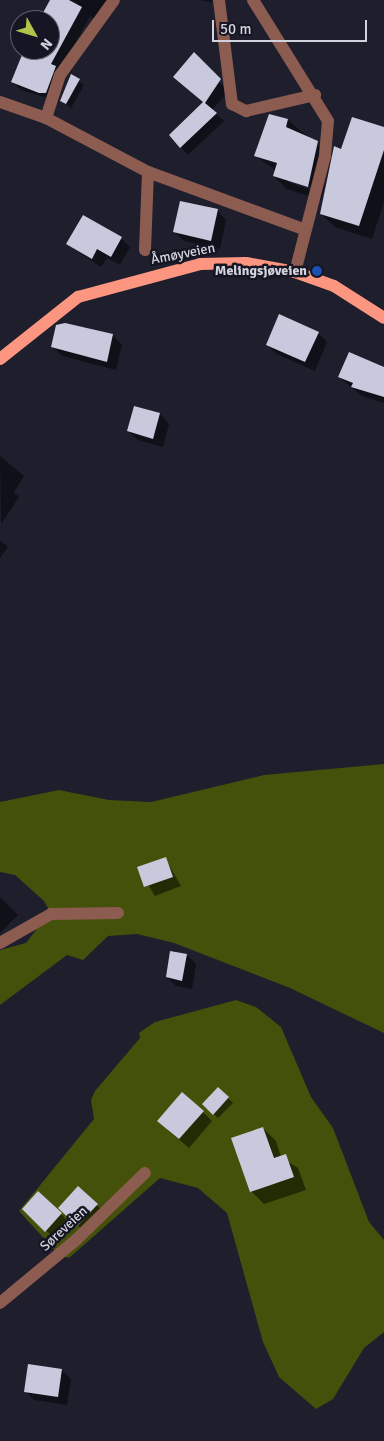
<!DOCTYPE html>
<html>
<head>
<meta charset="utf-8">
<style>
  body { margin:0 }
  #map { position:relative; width:384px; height:1441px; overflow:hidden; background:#1e1e2d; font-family:Signika,sans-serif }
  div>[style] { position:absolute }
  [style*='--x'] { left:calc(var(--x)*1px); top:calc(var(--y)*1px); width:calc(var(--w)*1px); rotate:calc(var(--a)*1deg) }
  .forest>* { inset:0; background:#43510b }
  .shadow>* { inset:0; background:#0007 }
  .building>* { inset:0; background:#c8c9dd }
  .minor>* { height:12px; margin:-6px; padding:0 6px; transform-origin:6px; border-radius:6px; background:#8d5c51 }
  .major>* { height:12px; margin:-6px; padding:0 6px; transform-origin:6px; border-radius:6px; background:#fd9681 }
  .dots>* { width:14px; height:14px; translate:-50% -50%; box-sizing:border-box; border:2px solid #151523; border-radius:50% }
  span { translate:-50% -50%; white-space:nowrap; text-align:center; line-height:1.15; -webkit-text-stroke:5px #151523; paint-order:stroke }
  .street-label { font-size:14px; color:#d2d3dd }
  .poi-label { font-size:14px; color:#d2d3dd; font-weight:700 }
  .right { translate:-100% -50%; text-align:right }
  .north { position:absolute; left:10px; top:10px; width:50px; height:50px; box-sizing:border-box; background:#151523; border:1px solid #61616d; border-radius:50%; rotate:129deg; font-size:14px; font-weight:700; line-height:20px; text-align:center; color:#d2d3dd }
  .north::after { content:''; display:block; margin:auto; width:18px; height:22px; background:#b3c24b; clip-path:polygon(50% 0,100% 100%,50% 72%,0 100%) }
  .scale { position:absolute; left:212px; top:20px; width:155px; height:22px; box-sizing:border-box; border:2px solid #d2d3dd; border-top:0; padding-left:6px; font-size:15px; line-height:18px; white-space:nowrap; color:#d2d3dd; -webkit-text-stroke:4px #151523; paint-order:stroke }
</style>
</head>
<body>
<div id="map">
  <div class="forest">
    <i style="clip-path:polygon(384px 764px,384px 1033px,290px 988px,174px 943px,137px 934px,108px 936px,83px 960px,67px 955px,0 1005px,0 950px,26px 943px,50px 912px,44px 901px,15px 875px,0 872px,0 802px,59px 790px,109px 800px,151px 802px,264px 775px)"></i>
    <i style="clip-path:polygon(236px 1000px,256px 1007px,281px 1027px,311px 1097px,333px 1128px,369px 1222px,384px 1240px,384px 1332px,364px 1348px,333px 1399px,316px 1409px,279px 1377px,263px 1342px,227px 1213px,198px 1188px,160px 1178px,69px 1258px,59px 1255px,19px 1211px,94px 1119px,91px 1100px,95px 1091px,140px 1038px,139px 1033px,155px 1022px)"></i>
  </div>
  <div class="shadow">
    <i style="clip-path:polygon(52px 0,110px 0,102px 22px,90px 16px,60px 72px,54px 100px,21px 90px,13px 82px,25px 50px,50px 50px,50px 20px,41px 20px)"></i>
    <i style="clip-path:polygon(198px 0,212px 0,212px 2px)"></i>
    <i style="clip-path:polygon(201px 61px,228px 92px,212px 110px,224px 121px,188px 155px,170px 135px,204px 103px)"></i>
    <i style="clip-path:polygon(71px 76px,84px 85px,71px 108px,62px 101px)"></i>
    <i style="clip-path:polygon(evenodd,270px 115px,288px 120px,331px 156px,321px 200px,287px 189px,274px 176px,276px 171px,255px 155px,270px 115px,288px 180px,315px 188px,314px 191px,288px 182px,288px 180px)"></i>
    <i style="clip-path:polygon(384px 129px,384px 202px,372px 239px,335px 227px,321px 214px,342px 150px)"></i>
    <i style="clip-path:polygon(217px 210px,226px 220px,220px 249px,184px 241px,175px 232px)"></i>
    <i style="clip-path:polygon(121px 238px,130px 247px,120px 265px,107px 258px,101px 267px,67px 244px)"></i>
    <i style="clip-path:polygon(60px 324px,113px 335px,122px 345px,116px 370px,62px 356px,53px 347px)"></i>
    <i style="clip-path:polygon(318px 333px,327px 342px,315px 371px,277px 354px,267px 345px)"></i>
    <i style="clip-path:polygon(384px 368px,384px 403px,362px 396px,339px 377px)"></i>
    <i style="clip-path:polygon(134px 408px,160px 414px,169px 424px,163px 447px,138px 440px,128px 431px)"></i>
    <i style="clip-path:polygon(0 456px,24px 476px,14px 492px,19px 497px,1px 524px)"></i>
    <i style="clip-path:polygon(0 540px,8px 547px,0 558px)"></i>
    <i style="clip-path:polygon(165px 858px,181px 886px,155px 896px,138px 868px)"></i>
    <i style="clip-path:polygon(0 897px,18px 915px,0 933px)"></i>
    <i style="clip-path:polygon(187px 955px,196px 964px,192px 989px,176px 986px,167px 977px)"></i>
    <i style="clip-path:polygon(218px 1088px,233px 1103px,218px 1118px,203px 1104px)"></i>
    <i style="clip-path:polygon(203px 1112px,212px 1121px,189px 1148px,168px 1130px)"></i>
    <i style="clip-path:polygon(263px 1128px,276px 1141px,281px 1157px,298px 1168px,306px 1190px,264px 1204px,251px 1191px)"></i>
    <i style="clip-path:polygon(39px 1193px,66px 1219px,51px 1235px,23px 1209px)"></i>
    <i style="clip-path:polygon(97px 1205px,106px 1214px,87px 1234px,69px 1217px)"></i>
    <i style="clip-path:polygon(61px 1370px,71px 1379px,67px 1405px,34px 1400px,25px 1391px)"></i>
  </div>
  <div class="building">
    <i style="clip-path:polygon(50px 0,69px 0,82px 7px,51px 64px,56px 66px,46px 93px,39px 93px,11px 82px,24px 50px,50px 50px,50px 20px,39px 20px)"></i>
    <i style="clip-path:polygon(194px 52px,221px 79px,205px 103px,217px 113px,180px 148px,169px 135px,203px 102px,173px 77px)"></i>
    <i style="clip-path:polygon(71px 74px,80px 79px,66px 104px,60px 101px)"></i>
    <i style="clip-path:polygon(269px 114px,288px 119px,286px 127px,318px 141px,308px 187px,273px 176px,277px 163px,254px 156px)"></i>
    <i style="clip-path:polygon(352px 117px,384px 127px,384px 150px,359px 226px,320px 214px,334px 146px,341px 149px)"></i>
    <i style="clip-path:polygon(180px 201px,218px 209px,211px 241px,173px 232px)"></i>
    <i style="clip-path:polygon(83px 215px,122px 237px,111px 257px,97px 249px,92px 259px,66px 244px)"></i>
    <i style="clip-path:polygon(279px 314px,319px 332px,305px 362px,266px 345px)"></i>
    <i style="clip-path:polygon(65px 323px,113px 334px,107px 362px,51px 347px,56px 325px)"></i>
    <i style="clip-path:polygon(349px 352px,384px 367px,384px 397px,351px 387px,353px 383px,338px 377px)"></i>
    <i style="clip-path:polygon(134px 406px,160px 413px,153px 439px,127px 431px)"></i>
    <i style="clip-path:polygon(166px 857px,173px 877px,144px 887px,137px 867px)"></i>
    <i style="clip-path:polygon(170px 951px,187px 954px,182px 981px,166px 977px)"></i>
    <i style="clip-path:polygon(218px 1087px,229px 1097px,213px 1115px,202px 1104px)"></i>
    <i style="clip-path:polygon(182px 1092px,204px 1111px,179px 1139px,157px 1121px)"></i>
    <i style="clip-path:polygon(263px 1127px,274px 1158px,286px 1154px,294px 1177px,250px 1192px,231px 1138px)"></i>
    <i style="clip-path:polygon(78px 1186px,98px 1204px,77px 1226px,58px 1208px)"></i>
    <i style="clip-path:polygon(38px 1191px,62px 1213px,45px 1232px,22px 1209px)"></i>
    <i style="clip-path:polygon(28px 1364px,62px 1369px,58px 1397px,24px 1392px)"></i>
  </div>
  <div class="minor">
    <i style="--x:219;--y:0;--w:105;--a:82.9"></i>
    <i style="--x:232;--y:104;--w:16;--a:27"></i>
    <i style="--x:246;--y:111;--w:71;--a:-13.1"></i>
    <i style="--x:253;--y:0;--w:142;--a:58.2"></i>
    <i style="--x:328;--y:121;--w:35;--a:95"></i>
    <i style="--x:325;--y:156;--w:120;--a:104.5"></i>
    <i style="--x:0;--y:102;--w:49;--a:19.2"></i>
    <i style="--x:46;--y:118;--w:115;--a:27.9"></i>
    <i style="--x:148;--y:172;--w:165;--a:20.2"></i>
    <i style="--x:46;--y:118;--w:45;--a:-72"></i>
    <i style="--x:60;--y:75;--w:92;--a:-54.2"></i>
    <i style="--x:145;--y:250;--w:78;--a:-87.8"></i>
    <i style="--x:0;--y:943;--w:59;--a:-29.6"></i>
    <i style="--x:51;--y:914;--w:67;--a:-0.9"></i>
    <i style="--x:0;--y:1303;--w:99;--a:-39.7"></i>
    <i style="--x:76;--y:1240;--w:96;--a:-44.2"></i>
  </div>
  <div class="major">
    <i style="--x:0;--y:359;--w:100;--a:-38.5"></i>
    <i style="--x:78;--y:297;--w:126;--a:-15.1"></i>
    <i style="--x:200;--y:264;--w:46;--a:-1.2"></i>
    <i style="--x:246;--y:263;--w:50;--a:10.4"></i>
    <i style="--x:295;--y:272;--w:41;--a:19.7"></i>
    <i style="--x:334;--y:286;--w:59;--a:32.6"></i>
  </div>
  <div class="dots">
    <i style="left:317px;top:271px;background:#1a4fb4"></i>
  </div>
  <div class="street-label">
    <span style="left:183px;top:254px;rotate:-11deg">Åmøyveien</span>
    <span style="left:64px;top:1229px;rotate:-43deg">Søreveien</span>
  </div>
  <div class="poi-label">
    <span class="right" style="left:307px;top:271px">Melingsjøveien</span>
  </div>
  <div class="north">N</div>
  <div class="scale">50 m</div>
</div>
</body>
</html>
